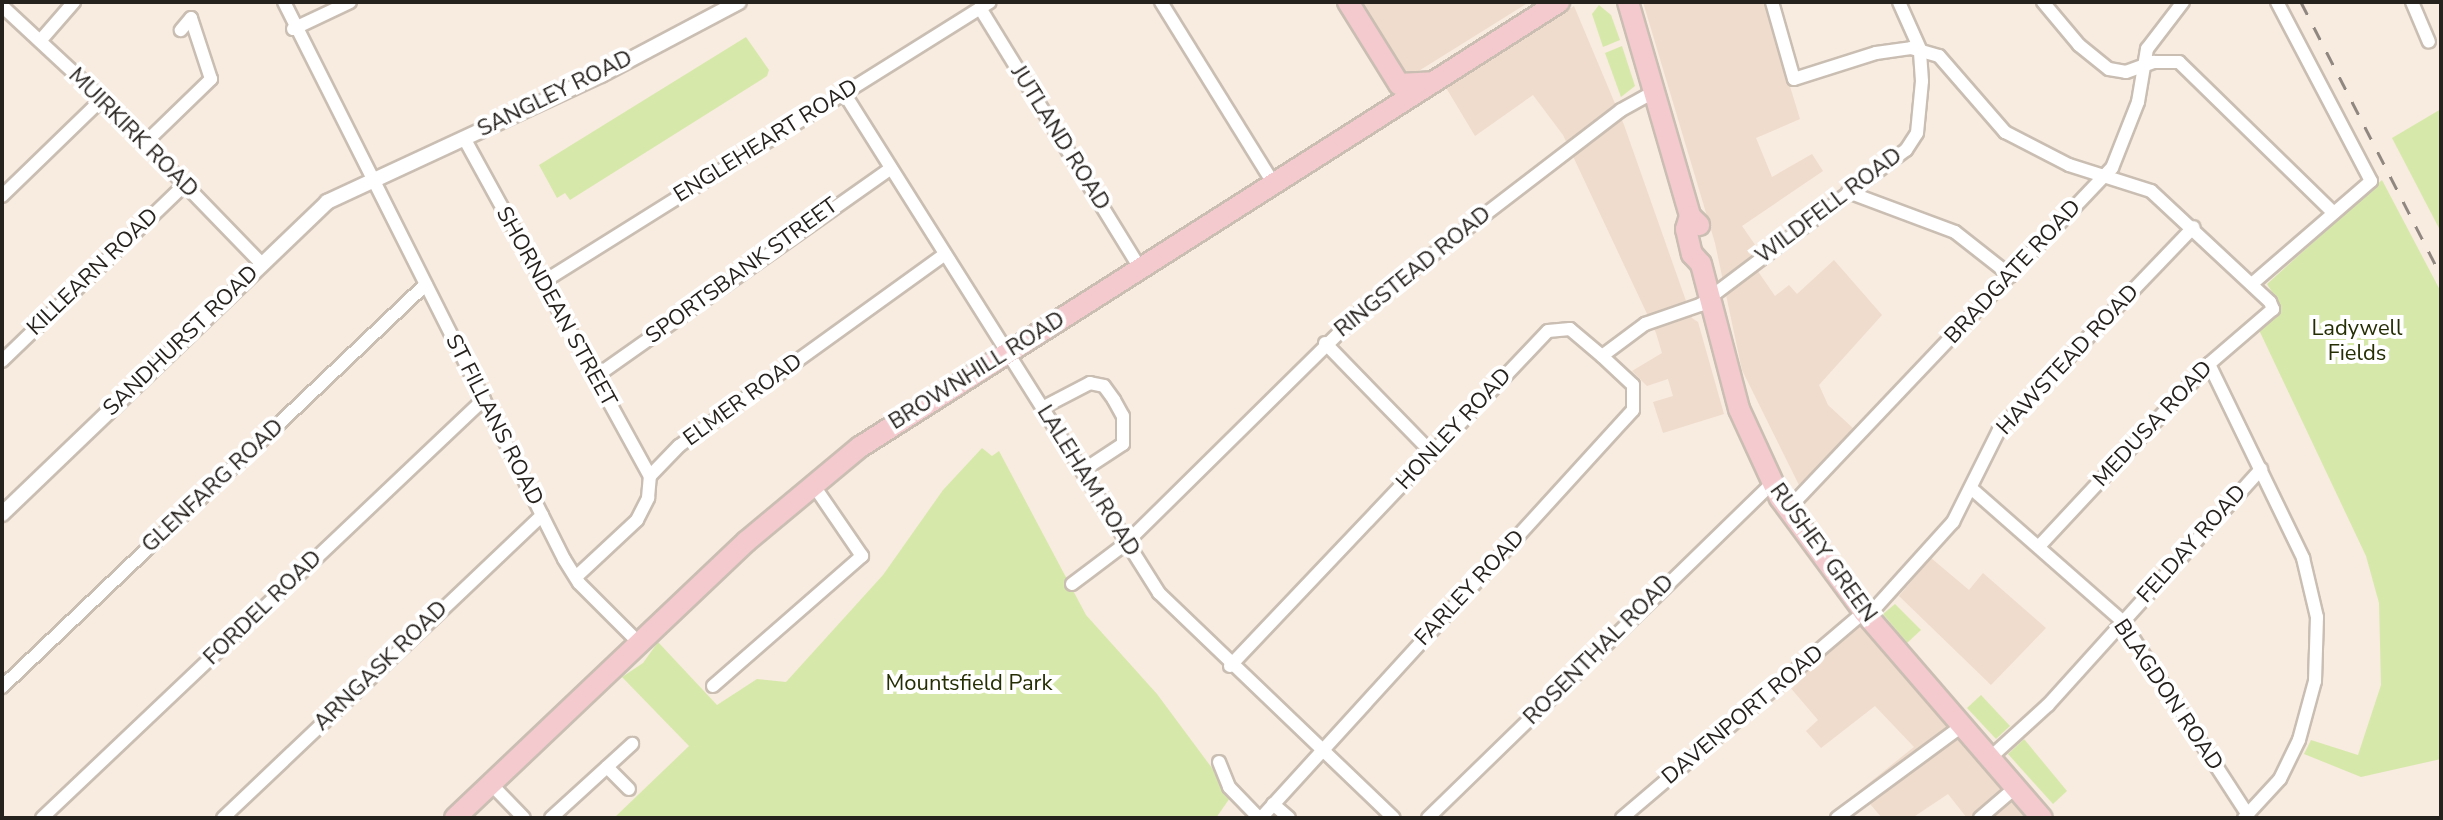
<!DOCTYPE html>
<html>
<head>
<meta charset="utf-8">
<style>
  body { margin:0 }
  #map { position:relative; width:2443px; height:820px; overflow:hidden; background:#f8ebe0; font-family:"Nunito Sans",sans-serif }
  div>[style] { position:absolute }
  [style*='--x'] { left:calc(var(--x)*1px); top:calc(var(--y)*1px); width:calc(var(--w)*1px); rotate:calc(var(--a)*1deg) }
  .commercial>* { inset:0; background:#efdccc }
  .green>* { inset:0; background:#d7e9aa }
  .roads { filter:drop-shadow(2px 0 #cabeb3) drop-shadow(-2px 0 #cabeb3) drop-shadow(0 2px #cabeb3) drop-shadow(0 -2px #cabeb3) }
  .minor>* { height:12px; margin:-6px; padding:0 6px; transform-origin:6px; border-radius:6px; background:#fff }
  .tertiary>* { height:14px; margin:-7px; padding:0 7px; transform-origin:7px; border-radius:7px; background:#fff }
  .trunk>* { height:20px; margin:-10px; padding:0 10px; transform-origin:10px; border-radius:10px; background:#f4cace }
  .rail>* { height:3px; margin-top:-1.5px; transform-origin:0; background:repeating-linear-gradient(90deg,#908880 0 14px,transparent 0 28px) }
  span { translate:-50% -50%; white-space:nowrap; text-align:center; line-height:1.15; -webkit-text-stroke:8px #fff; paint-order:stroke }
  .street-label { font-size:22px; color:#25211d }
  .park-label { font-size:22px; color:#252e03 }
  .frame { position:absolute; inset:0; border:4px solid #25211d; pointer-events:none }
</style>
</head>
<body>
<div id="map">
  <div class="commercial">
    <i style="clip-path:polygon(1357px 2px,1529px 2px,1409px 77px)"></i>
    <i style="clip-path:polygon(1643px 2px,1764px 2px,1800px 119px,1756px 138px,1772px 177px,1812px 154px,1823px 171px,1742px 226px,1767px 262px,1757px 270px,1775px 296px,1789px 285px,1797px 294px,1834px 260px,1882px 315px,1819px 385px,1828px 405px,1855px 430px,1799px 485px,1742px 370px,1715px 243px)"></i>
    <i style="clip-path:polygon(1574px 6px,1624px 125px,1692px 318px,1698px 322px,1724px 414px,1663px 433px,1653px 402px,1673px 396px,1668px 379px,1647px 386px,1632px 371px,1662px 353px,1656px 333px,1563px 135px,1533px 95px,1475px 136px,1445px 86px)"></i>
    <i style="clip-path:polygon(1931px 558px,1969px 590px,1983px 573px,2046px 628px,1991px 685px,1899px 596px)"></i>
    <i style="clip-path:polygon(1860px 625px,2027px 818px,1967px 818px,1948px 794px,1912px 818px,1882px 818px,1859px 791px,1914px 747px,1875px 706px,1821px 748px,1806px 731px,1818px 720px,1789px 686px)"></i>
  </div>
  <div class="green">
    <i style="clip-path:polygon(1599px 5px,1611px 15px,1620px 40px,1603px 47px,1592px 14px)"></i>
    <i style="clip-path:polygon(746px 37px,769px 70px,767px 76px,570px 200px,565px 193px,557px 198px,539px 165px)"></i>
    <i style="clip-path:polygon(1622px 46px,1635px 86px,1621px 97px,1605px 53px)"></i>
    <i style="clip-path:polygon(2441px 109px,2441px 232px,2392px 138px)"></i>
    <i style="clip-path:polygon(2382px 180px,2441px 292px,2441px 759px,2361px 777px,2304px 754px,2311px 740px,2358px 755px,2381px 685px,2379px 603px,2366px 556px,2259px 330px,2277px 314px,2277px 300px,2267px 284px)"></i>
    <i style="clip-path:polygon(982px 448px,992px 456px,999px 451px,1086px 615px,1157px 694px,1232px 795px,1216px 818px,614px 818px,689px 746px,622px 677px,643px 663px,658px 642px,717px 705px,757px 679px,786px 682px,883px 575px,943px 490px)"></i>
    <i style="clip-path:polygon(1895px 604px,1921px 630px,1907px 643px,1883px 614px)"></i>
    <i style="clip-path:polygon(1981px 695px,2010px 726px,1996px 739px,1967px 708px)"></i>
    <i style="clip-path:polygon(2024px 739px,2067px 791px,2053px 804px,2008px 754px)"></i>
  </div>
  <div class="roads">
    <div class="minor">
      <i style="--x:284;--y:2;--w:623;--a:63.31"></i>
      <i style="--x:564;--y:559;--w:28;--a:58"></i>
      <i style="--x:579;--y:583;--w:85;--a:45"></i>
      <i style="--x:1161;--y:2;--w:214;--a:58.2"></i>
      <i style="--x:1772;--y:2;--w:80;--a:74.1"></i>
      <i style="--x:1794;--y:79;--w:86;--a:-17.6"></i>
      <i style="--x:1876;--y:53;--w:35;--a:-8"></i>
      <i style="--x:1911;--y:48;--w:29;--a:16"></i>
      <i style="--x:1939;--y:56;--w:101;--a:49"></i>
      <i style="--x:2005;--y:132;--w:72;--a:27.3"></i>
      <i style="--x:2069;--y:165;--w:86;--a:17.6"></i>
      <i style="--x:2151;--y:191;--w:163;--a:43"></i>
      <i style="--x:2270;--y:302;--w:8;--a:67"></i>
      <i style="--x:2273;--y:309;--w:84;--a:139.3"></i>
      <i style="--x:2209;--y:364;--w:249;--a:133"></i>
      <i style="--x:2043;--y:2;--w:56;--a:50.1"></i>
      <i style="--x:2079;--y:45;--w:38;--a:39"></i>
      <i style="--x:2109;--y:69;--w:17;--a:10"></i>
      <i style="--x:2126;--y:72;--w:30;--a:-20"></i>
      <i style="--x:2154;--y:62;--w:25;--a:0"></i>
      <i style="--x:2179;--y:62;--w:216;--a:44.3"></i>
      <i style="--x:2412;--y:2;--w:43;--a:67"></i>
      <i style="--x:2;--y:6;--w:137;--a:42.9"></i>
      <i style="--x:102;--y:99;--w:228;--a:45.9"></i>
      <i style="--x:980;--y:8;--w:305;--a:58.4"></i>
      <i style="--x:293;--y:29;--w:63;--a:-25.3"></i>
      <i style="--x:40;--y:41;--w:52;--a:-48.9"></i>
      <i style="--x:844;--y:93;--w:591;--a:57.79"></i>
      <i style="--x:1159;--y:593;--w:325;--a:43.8"></i>
      <i style="--x:464;--y:138;--w:386;--a:61.2"></i>
      <i style="--x:145;--y:143;--w:92;--a:-44.1"></i>
      <i style="--x:211;--y:79;--w:64;--a:-108.2"></i>
      <i style="--x:191;--y:18;--w:16;--a:130"></i>
      <i style="--x:1848;--y:192;--w:114;--a:20.5"></i>
      <i style="--x:1955;--y:232;--w:71;--a:38.2"></i>
      <i style="--x:2;--y:196;--w:139;--a:-44.1"></i>
      <i style="--x:543;--y:282;--w:527;--a:-32.06"></i>
      <i style="--x:2253;--y:283;--w:156;--a:-40.8"></i>
      <i style="--x:2371;--y:181;--w:202;--a:-117.7"></i>
      <i style="--x:1325;--y:343;--w:153;--a:45.8"></i>
      <i style="--x:2;--y:361;--w:255;--a:-44"></i>
      <i style="--x:2209;--y:364;--w:216;--a:64.1"></i>
      <i style="--x:2303;--y:558;--w:61;--a:76.7"></i>
      <i style="--x:2317;--y:617;--w:64;--a:91.8"></i>
      <i style="--x:2315;--y:681;--w:61;--a:105.2"></i>
      <i style="--x:2299;--y:740;--w:43;--a:116"></i>
      <i style="--x:2280;--y:779;--w:53;--a:132.7"></i>
      <i style="--x:595;--y:377;--w:362;--a:-35.2"></i>
      <i style="--x:1042;--y:408;--w:54;--a:-27.5"></i>
      <i style="--x:1090;--y:383;--w:14;--a:12"></i>
      <i style="--x:1104;--y:386;--w:17;--a:54"></i>
      <i style="--x:1114;--y:400;--w:18;--a:61"></i>
      <i style="--x:1123;--y:416;--w:28;--a:90"></i>
      <i style="--x:1123;--y:444;--w:49;--a:146.6"></i>
      <i style="--x:1972;--y:489;--w:200;--a:41.3"></i>
      <i style="--x:2122;--y:621;--w:231;--a:57"></i>
      <i style="--x:1787;--y:510;--w:472;--a:-46.5"></i>
      <i style="--x:2112;--y:168;--w:71;--a:-68.5"></i>
      <i style="--x:2138;--y:102;--w:54;--a:-80.4"></i>
      <i style="--x:2147;--y:49;--w:59;--a:-52.5"></i>
      <i style="--x:577;--y:576;--w:82;--a:-43"></i>
      <i style="--x:637;--y:520;--w:25;--a:-63"></i>
      <i style="--x:648;--y:498;--w:22;--a:-85"></i>
      <i style="--x:650;--y:476;--w:42;--a:-46"></i>
      <i style="--x:679;--y:446;--w:328;--a:-35.8"></i>
      <i style="--x:1072;--y:584;--w:66;--a:-37"></i>
      <i style="--x:1125;--y:544;--w:340;--a:-44.6"></i>
      <i style="--x:1367;--y:305;--w:320;--a:-37.5"></i>
      <i style="--x:1621;--y:110;--w:37;--a:-29"></i>
      <i style="--x:1868;--y:616;--w:127;--a:-47.9"></i>
      <i style="--x:1953;--y:522;--w:103;--a:-63.4"></i>
      <i style="--x:1999;--y:430;--w:281;--a:-46.2"></i>
      <i style="--x:1230;--y:666;--w:462;--a:-46.5"></i>
      <i style="--x:1548;--y:331;--w:22;--a:-5"></i>
      <i style="--x:1570;--y:329;--w:42;--a:40.2"></i>
      <i style="--x:1602;--y:356;--w:54;--a:-36.7"></i>
      <i style="--x:1645;--y:324;--w:58;--a:-19.1"></i>
      <i style="--x:1700;--y:305;--w:258;--a:-37"></i>
      <i style="--x:1906;--y:150;--w:20;--a:-57"></i>
      <i style="--x:1917;--y:133;--w:52;--a:-84.5"></i>
      <i style="--x:1922;--y:81;--w:32;--a:-94"></i>
      <i style="--x:1920;--y:49;--w:51;--a:-114.1"></i>
      <i style="--x:713;--y:686;--w:198;--a:-41.1"></i>
      <i style="--x:862;--y:556;--w:88;--a:-124.4"></i>
      <i style="--x:2;--y:687;--w:584;--a:-43.54"></i>
      <i style="--x:1991;--y:757;--w:77;--a:-42.4"></i>
      <i style="--x:2048;--y:705;--w:318;--a:-47.9"></i>
      <i style="--x:1219;--y:762;--w:27;--a:68"></i>
      <i style="--x:1229;--y:787;--w:43;--a:45.9"></i>
      <i style="--x:607;--y:767;--w:31;--a:45"></i>
      <i style="--x:491;--y:784;--w:47;--a:45.9"></i>
      <i style="--x:1273;--y:804;--w:21;--a:41"></i>
      <i style="--x:42;--y:818;--w:609;--a:-43.47"></i>
      <i style="--x:223;--y:818;--w:440;--a:-43.5"></i>
      <i style="--x:551;--y:818;--w:110;--a:-42.4"></i>
      <i style="--x:1261;--y:818;--w:552;--a:-47.64"></i>
      <i style="--x:1633;--y:410;--w:25;--a:-90"></i>
      <i style="--x:1633;--y:385;--w:42;--a:-136.9"></i>
      <i style="--x:1428;--y:818;--w:479;--a:-44.2"></i>
      <i style="--x:1622;--y:818;--w:318;--a:-40.4"></i>
      <i style="--x:1837;--y:818;--w:157;--a:-36.4"></i>
      <i style="--x:1980;--y:818;--w:48;--a:-40.7"></i>
    </div>
    <div class="tertiary">
      <i style="--x:2;--y:514;--w:451;--a:-43.8"></i>
      <i style="--x:327;--y:202;--w:302;--a:-24.9"></i>
      <i style="--x:601;--y:75;--w:156;--a:-27.9"></i>
    </div>
    <div class="trunk">
      <i style="--x:1348;--y:2;--w:97;--a:58.1"></i>
      <i style="--x:1399;--y:84;--w:34;--a:-3"></i>
      <i style="--x:1628;--y:2;--w:223;--a:73.8"></i>
      <i style="--x:1690;--y:216;--w:13;--a:45"></i>
      <i style="--x:1690;--y:216;--w:14;--a:107"></i>
      <i style="--x:1686;--y:229;--w:26;--a:77"></i>
      <i style="--x:1692;--y:254;--w:13;--a:48"></i>
      <i style="--x:1701;--y:264;--w:150;--a:75.3"></i>
      <i style="--x:1739;--y:409;--w:98;--a:65.3"></i>
      <i style="--x:1780;--y:498;--w:142;--a:53.6"></i>
      <i style="--x:1864;--y:612;--w:272;--a:49.2"></i>
      <i style="--x:455;--y:818;--w:402;--a:-43.5"></i>
      <i style="--x:747;--y:541;--w:147;--a:-39.8"></i>
      <i style="--x:860;--y:447;--w:829;--a:-32.48"></i>
    </div>
  </div>
  <div class="rail">
    <i style="--x:2301;--y:2;--w:308;--a:62.9"></i>
  </div>
  <div class="street-label">
    <span style="left:555px;top:94px;rotate:-26deg">SANGLEY ROAD</span>
    <span style="left:133px;top:133px;rotate:45deg">MUIRKIRK ROAD</span>
    <span style="left:1060px;top:138px;rotate:58deg">JUTLAND ROAD</span>
    <span style="left:766px;top:141px;rotate:-32deg">ENGLEHEART ROAD</span>
    <span style="left:1829px;top:206px;rotate:-37deg">WILDFELL ROAD</span>
    <span style="left:742px;top:271px;rotate:-36deg">SPORTSBANK STREET</span>
    <span style="left:93px;top:272px;rotate:-44deg">KILLEARN ROAD</span>
    <span style="left:1413px;top:272px;rotate:-39deg">RINGSTEAD ROAD</span>
    <span style="left:2013px;top:272px;rotate:-47deg">BRADGATE ROAD</span>
    <span style="left:556px;top:307px;rotate:61deg">SHORNDEAN STREET</span>
    <span style="left:181px;top:341px;rotate:-44deg">SANDHURST ROAD</span>
    <span style="left:2068px;top:360px;rotate:-47deg">HAWSTEAD ROAD</span>
    <span style="left:977px;top:371px;rotate:-32deg">BROWNHILL ROAD</span>
    <span style="left:743px;top:400px;rotate:-36deg">ELMER ROAD</span>
    <span style="left:494px;top:420px;rotate:63deg">ST FILLANS ROAD</span>
    <span style="left:2153px;top:424px;rotate:-47deg">MEDUSA ROAD</span>
    <span style="left:1454px;top:429px;rotate:-47deg">HONLEY ROAD</span>
    <span style="left:1088px;top:481px;rotate:58deg">LALEHAM ROAD</span>
    <span style="left:213px;top:486px;rotate:-43deg">GLENFARG ROAD</span>
    <span style="left:2192px;top:544px;rotate:-48deg">FELDAY ROAD</span>
    <span style="left:1823px;top:553px;rotate:54deg">RUSHEY GREEN</span>
    <span style="left:1470px;top:588px;rotate:-47deg">FARLEY ROAD</span>
    <span style="left:263px;top:608px;rotate:-44deg">FORDEL ROAD</span>
    <span style="left:1599px;top:650px;rotate:-45deg">ROSENTHAL ROAD</span>
    <span style="left:381px;top:666px;rotate:-44deg">ARNGASK ROAD</span>
    <span style="left:2168px;top:695px;rotate:56deg">BLAGDON ROAD</span>
    <span style="left:1743px;top:715px;rotate:-40deg">DAVENPORT ROAD</span>
  </div>
  <div class="park-label">
    <span style="left:2357px;top:341px">Ladywell<br>Fields</span>
    <span style="left:969px;top:684px">Mountsfield Park</span>
  </div>
  <div class="frame"></div>
</div>
</body>
</html>
